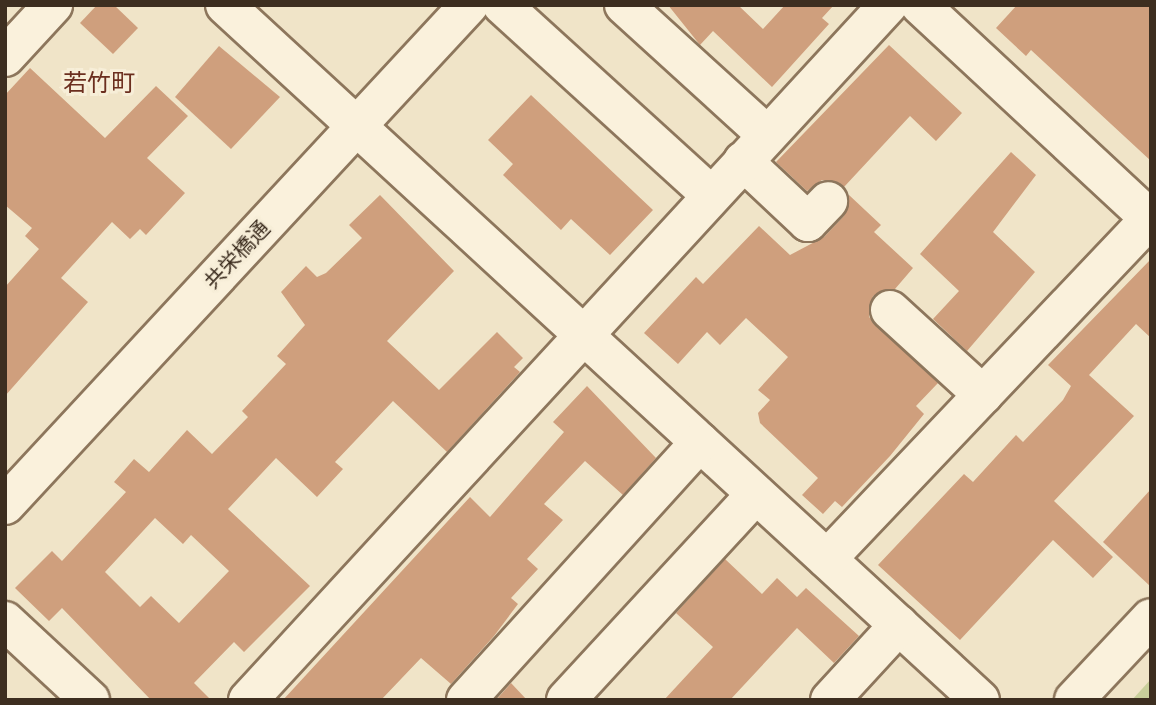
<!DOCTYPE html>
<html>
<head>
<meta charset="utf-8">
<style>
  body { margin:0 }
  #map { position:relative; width:1156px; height:705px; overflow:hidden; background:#f0e4c8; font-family:"Times New Roman","Noto Sans JP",serif }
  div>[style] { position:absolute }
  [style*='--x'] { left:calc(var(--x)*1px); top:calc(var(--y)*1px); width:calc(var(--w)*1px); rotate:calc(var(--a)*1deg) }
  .green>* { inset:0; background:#c9cf9b }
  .building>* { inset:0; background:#cf9f7d }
  .roads { filter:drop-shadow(2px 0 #8d765c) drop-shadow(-2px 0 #8d765c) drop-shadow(0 2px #8d765c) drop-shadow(0 -2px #8d765c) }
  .minor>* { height:38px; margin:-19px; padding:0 19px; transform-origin:19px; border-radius:19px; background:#faf1dc }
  span { translate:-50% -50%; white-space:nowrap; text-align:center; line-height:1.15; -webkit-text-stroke:6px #f7eed8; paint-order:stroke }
  .street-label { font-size:21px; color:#3d2e20 }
  .quarter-label { font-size:24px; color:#6b2e1e }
  .frame { position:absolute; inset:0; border:7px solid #3d2e20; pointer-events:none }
</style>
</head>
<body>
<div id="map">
  <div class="green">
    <i style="clip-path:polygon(1151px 679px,1151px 700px,1132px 700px)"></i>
  </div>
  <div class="building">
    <i style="clip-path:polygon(97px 5px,114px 5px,138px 28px,113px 54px,80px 23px)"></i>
    <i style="clip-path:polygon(668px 5px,738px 5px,763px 29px,785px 5px,834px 5px,822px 18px,829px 24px,772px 87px,713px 31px,700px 45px)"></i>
    <i style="clip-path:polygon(1017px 5px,1151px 5px,1151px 161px,1031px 50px,1026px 56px,996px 28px)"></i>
    <i style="clip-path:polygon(889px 45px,962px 113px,936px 141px,910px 116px,844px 187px,822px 180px,807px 191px,776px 162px)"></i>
    <i style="clip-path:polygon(219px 46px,280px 97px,231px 149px,175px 97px)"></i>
    <i style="clip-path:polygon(30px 68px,105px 138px,156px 86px,188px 116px,147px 158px,185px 193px,146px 235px,140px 229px,130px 239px,112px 222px,61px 278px,88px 302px,5px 396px,5px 287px,39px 249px,25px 236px,32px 228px,5px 205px,5px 95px)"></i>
    <i style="clip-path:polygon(531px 95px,653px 210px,610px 255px,571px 219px,561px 230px,503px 175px,513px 164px,488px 140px)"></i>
    <i style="clip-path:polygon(1011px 152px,1036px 175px,993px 232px,1035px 272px,967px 351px,933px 319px,959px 291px,920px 254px)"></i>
    <i style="clip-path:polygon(evenodd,380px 195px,454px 271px,387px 341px,439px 390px,497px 332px,523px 358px,514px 367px,520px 372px,447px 452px,393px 401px,335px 462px,343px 469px,317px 497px,276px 458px,228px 509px,310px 586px,244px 652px,234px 642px,194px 683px,211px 700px,151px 700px,62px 608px,49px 621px,15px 588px,52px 551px,62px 561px,126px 492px,114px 482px,134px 459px,149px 472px,187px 430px,212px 454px,248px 417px,242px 411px,286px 364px,277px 356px,305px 325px,281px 292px,306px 266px,317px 277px,326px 273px,362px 238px,349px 225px,380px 195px,155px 518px,183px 544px,191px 535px,229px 571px,179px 623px,151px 596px,140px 607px,105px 572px,155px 518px)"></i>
    <i style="clip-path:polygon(849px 195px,881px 225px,874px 232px,913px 268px,895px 289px,873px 296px,869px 317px,938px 383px,916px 406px,924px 414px,890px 456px,842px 507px,835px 501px,823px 514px,802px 495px,818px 478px,760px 423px,758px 413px,770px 400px,758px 390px,788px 357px,746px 318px,720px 345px,707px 332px,678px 364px,644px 333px,696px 277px,703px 284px,759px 226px,790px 255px,824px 237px,844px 216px)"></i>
    <i style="clip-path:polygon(1151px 259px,1151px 338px,1136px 324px,1089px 375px,1134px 416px,1054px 501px,1113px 557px,1093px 578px,1053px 540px,960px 640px,878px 565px,964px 474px,973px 482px,1016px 435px,1023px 442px,1063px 400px,1071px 386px,1048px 365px)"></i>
    <i style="clip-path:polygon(587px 386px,656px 458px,623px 495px,585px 461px,544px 504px,563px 520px,527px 559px,538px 569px,511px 598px,518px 604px,494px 636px,451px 684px,421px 658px,381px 700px,283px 700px,470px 497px,490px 517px,564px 432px,553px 422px)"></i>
    <i style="clip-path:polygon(1151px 489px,1151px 587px,1103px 542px)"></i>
    <i style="clip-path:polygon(725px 559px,762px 594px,777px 578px,797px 597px,806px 588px,859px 636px,834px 663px,797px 628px,730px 700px,664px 700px,713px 647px,676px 613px)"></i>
    <i style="clip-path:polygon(511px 683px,527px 700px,496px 700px)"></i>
  </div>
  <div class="roads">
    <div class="minor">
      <i style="--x:225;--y:5;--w:1026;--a:42.63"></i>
      <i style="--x:502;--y:5;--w:282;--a:42.3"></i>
      <i style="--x:624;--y:5;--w:193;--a:42.3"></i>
      <i style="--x:920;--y:5;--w:316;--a:42.9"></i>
      <i style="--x:5;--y:57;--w:71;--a:-47.3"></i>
      <i style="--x:743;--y:161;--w:89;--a:43.2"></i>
      <i style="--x:808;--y:222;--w:29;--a:-46"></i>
      <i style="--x:890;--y:310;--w:126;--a:42.4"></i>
      <i style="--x:5;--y:505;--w:682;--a:-47.14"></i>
      <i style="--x:827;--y:559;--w:470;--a:-46.5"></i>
      <i style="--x:5;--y:621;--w:116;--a:42.9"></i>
      <i style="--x:248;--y:700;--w:945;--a:-47.36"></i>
      <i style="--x:466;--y:700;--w:348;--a:-47.8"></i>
      <i style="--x:566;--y:700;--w:280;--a:-47.3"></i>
      <i style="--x:830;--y:700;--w:102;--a:-47.4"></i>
      <i style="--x:1074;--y:700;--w:112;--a:-46.8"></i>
    </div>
  </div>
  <div class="street-label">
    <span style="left:237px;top:255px;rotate:-47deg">共栄橋通</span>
  </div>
  <div class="quarter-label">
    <span style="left:99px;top:84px">若竹町</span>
  </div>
  <div class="frame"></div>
</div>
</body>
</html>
